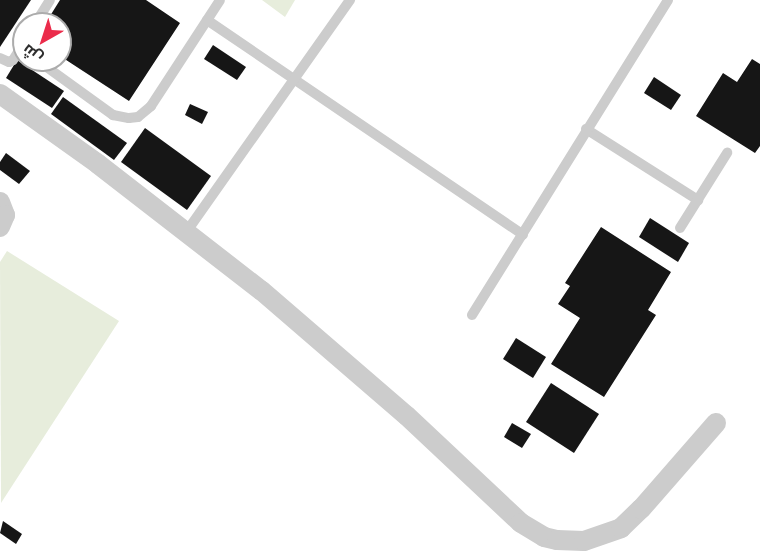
<!DOCTYPE html>
<html>
<head>
<meta charset="utf-8">
<style>
  body { margin:0 }
  #map { position:relative; width:760px; height:556px; overflow:hidden; background:#fff; font-family:"Archivo Narrow",Cairo,sans-serif }
  div>[style] { position:absolute }
  [style*='--x'] { left:calc(var(--x)*1px); top:calc(var(--y)*1px); width:calc(var(--w)*1px); rotate:calc(var(--a)*1deg) }
  .green>* { inset:0; background:#e7eddc }
  .building>* { inset:0; background:#161616 }
  .service>* { height:10px; margin:-5px; padding:0 5px; transform-origin:5px; border-radius:5px; background:#ccc }
  .minor>* { height:20px; margin:-10px; padding:0 10px; transform-origin:10px; border-radius:10px; background:#ccc }
  span { translate:-50% -50%; white-space:nowrap; text-align:center; line-height:1.15; -webkit-text-stroke:6px #fff; paint-order:stroke }
  .north { position:absolute; left:12px; top:12px; width:60px; height:60px; box-sizing:border-box; background:#fff; border:2px solid #acacac; border-radius:50%; rotate:219deg; font-size:16px; font-weight:700; line-height:24px; text-align:center; color:#2f2f2f }
  .north::after { content:''; display:block; margin:auto; width:21px; height:27px; background:#eb2c4b; clip-path:polygon(50% 0,100% 100%,50% 72%,0 100%) }
</style>
</head>
<body>
<div id="map">
  <div class="green">
    <i style="clip-path:polygon(262px 0,295px 0,285px 17px)"></i>
    <i style="clip-path:polygon(7px 251px,119px 321px,1px 503px,0 262px)"></i>
  </div>
  <div class="building">
    <i style="clip-path:polygon(0 0,31px 0,0 47px)"></i>
    <i style="clip-path:polygon(60px 0,146px 0,180px 23px,129px 101px,60px 56px,60px 24px,45px 24px)"></i>
    <i style="clip-path:polygon(213px 45px,246px 67px,237px 80px,204px 59px)"></i>
    <i style="clip-path:polygon(752px 59px,760px 64px,760px 146px,755px 153px,696px 116px,723px 73px,737px 82px)"></i>
    <i style="clip-path:polygon(17px 60px,64px 91px,52px 108px,6px 78px)"></i>
    <i style="clip-path:polygon(654px 77px,681px 95px,671px 110px,644px 93px)"></i>
    <i style="clip-path:polygon(63px 97px,127px 143px,114px 160px,51px 114px)"></i>
    <i style="clip-path:polygon(190px 104px,208px 112px,202px 124px,185px 115px)"></i>
    <i style="clip-path:polygon(145px 128px,211px 176px,187px 210px,121px 162px)"></i>
    <i style="clip-path:polygon(6px 153px,30px 171px,19px 184px,0 170px,0 162px)"></i>
    <i style="clip-path:polygon(650px 218px,689px 243px,678px 262px,639px 237px)"></i>
    <i style="clip-path:polygon(601px 227px,671px 272px,648px 310px,656px 315px,604px 397px,551px 364px,580px 318px,558px 304px,570px 286px,565px 283px)"></i>
    <i style="clip-path:polygon(516px 338px,546px 357px,533px 378px,503px 359px)"></i>
    <i style="clip-path:polygon(551px 383px,599px 414px,574px 453px,526px 422px)"></i>
    <i style="clip-path:polygon(512px 423px,531px 434px,522px 448px,504px 437px)"></i>
    <i style="clip-path:polygon(3px 521px,22px 534px,16px 544px,0 533px)"></i>
  </div>
  <div class="service">
    <i style="--x:207;--y:20;--w:382;--a:34.2"></i>
    <i style="--x:35;--y:24;--w:28;--a:-58"></i>
    <i style="--x:0;--y:58;--w:10;--a:24"></i>
    <i style="--x:9;--y:62;--w:4;--a:-27"></i>
    <i style="--x:13;--y:60;--w:20;--a:-57"></i>
    <i style="--x:37;--y:60;--w:94;--a:35.9"></i>
    <i style="--x:113;--y:115;--w:16;--a:11"></i>
    <i style="--x:129;--y:118;--w:9;--a:-6"></i>
    <i style="--x:138;--y:117;--w:17;--a:-40"></i>
    <i style="--x:151;--y:106;--w:126;--a:-56.9"></i>
    <i style="--x:586;--y:129;--w:133;--a:32.4"></i>
    <i style="--x:680;--y:228;--w:89;--a:-57.9"></i>
    <i style="--x:187;--y:231;--w:283;--a:-54.8"></i>
    <i style="--x:472;--y:315;--w:371;--a:-58.1"></i>
  </div>
  <div class="minor">
    <i style="--x:0;--y:94;--w:120;--a:35.5"></i>
    <i style="--x:98;--y:164;--w:207;--a:37.8"></i>
    <i style="--x:262;--y:291;--w:191;--a:40.8"></i>
    <i style="--x:407;--y:416;--w:156;--a:43.2"></i>
    <i style="--x:521;--y:523;--w:27;--a:31"></i>
    <i style="--x:544;--y:537;--w:13;--a:13"></i>
    <i style="--x:557;--y:540;--w:27;--a:2"></i>
    <i style="--x:584;--y:541;--w:39;--a:-19"></i>
    <i style="--x:621;--y:528;--w:28;--a:-44"></i>
    <i style="--x:641;--y:509;--w:114;--a:-48.9"></i>
    <i style="--x:0;--y:202;--w:14;--a:69"></i>
    <i style="--x:5;--y:215;--w:13;--a:113"></i>
  </div>
  <div class="north">ش</div>
</div>
</body>
</html>
